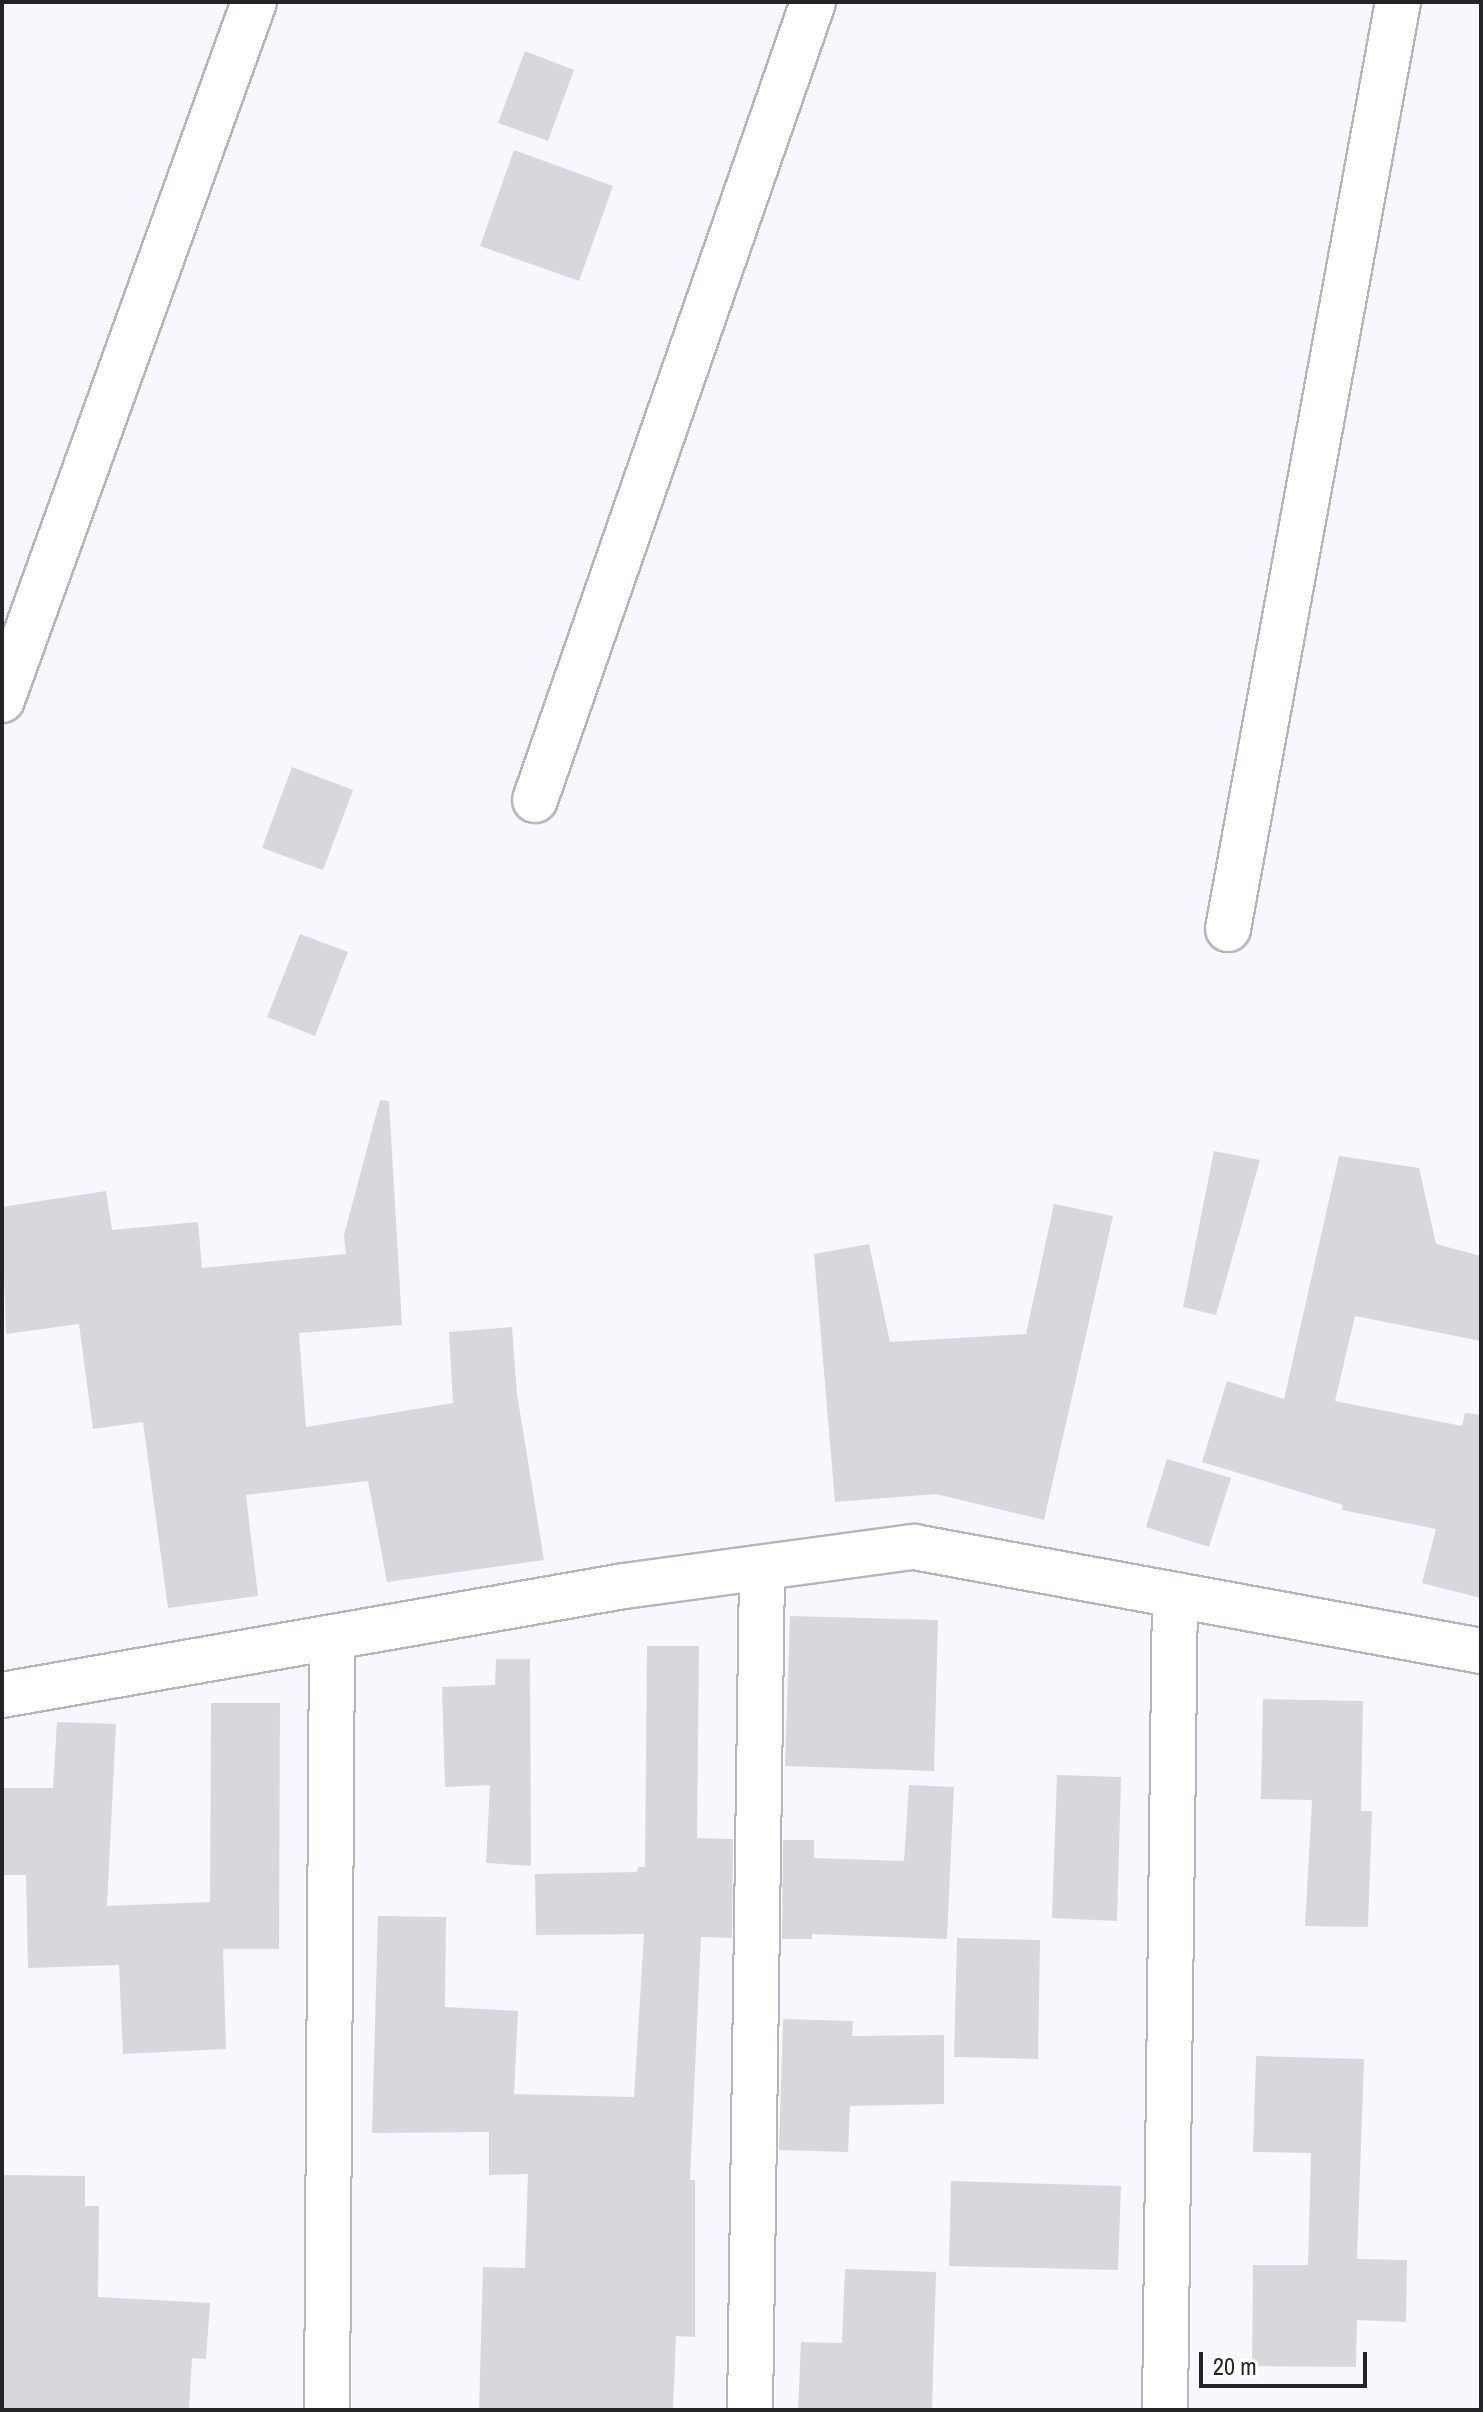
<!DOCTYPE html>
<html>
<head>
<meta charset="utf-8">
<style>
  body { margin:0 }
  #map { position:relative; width:1483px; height:2412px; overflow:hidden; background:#f6f8fd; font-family:"Archivo Narrow",sans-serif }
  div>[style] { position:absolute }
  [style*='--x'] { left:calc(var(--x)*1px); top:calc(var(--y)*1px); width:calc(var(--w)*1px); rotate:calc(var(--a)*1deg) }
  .building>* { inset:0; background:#d8d8dc }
  .roads { filter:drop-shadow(2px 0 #b4b6ba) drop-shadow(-2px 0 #b4b6ba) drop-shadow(0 2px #b4b6ba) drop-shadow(0 -2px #b4b6ba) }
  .street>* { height:44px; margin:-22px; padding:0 22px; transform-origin:22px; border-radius:22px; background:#fff }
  span { translate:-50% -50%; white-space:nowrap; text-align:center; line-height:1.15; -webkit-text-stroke:6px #fff; paint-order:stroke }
  .frame { position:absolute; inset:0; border:4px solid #232426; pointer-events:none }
  .scale { position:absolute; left:1199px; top:2352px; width:168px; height:36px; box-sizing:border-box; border:4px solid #232426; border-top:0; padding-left:10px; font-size:24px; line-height:28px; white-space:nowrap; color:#232426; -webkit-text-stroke:6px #fff; paint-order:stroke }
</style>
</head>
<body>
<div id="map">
  <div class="building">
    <i style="clip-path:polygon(525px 51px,574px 70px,548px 141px,498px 123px)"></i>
    <i style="clip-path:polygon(514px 150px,613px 186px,579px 281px,480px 246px)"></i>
    <i style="clip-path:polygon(292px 767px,353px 790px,323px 870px,262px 848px)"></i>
    <i style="clip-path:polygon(300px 934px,348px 952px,315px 1036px,267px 1017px)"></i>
    <i style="clip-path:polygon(380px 1100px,389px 1101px,402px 1325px,299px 1333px,306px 1427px,453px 1403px,449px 1332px,512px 1327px,517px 1394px,544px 1560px,387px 1582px,368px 1481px,246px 1495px,258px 1596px,168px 1608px,143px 1422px,93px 1429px,79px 1324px,6px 1334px,2px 1207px,106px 1191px,112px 1230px,198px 1222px,202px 1268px,346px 1254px,344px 1235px)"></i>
    <i style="clip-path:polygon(1214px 1151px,1260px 1160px,1216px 1315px,1183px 1307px)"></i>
    <i style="clip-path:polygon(1339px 1156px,1419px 1168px,1436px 1244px,1481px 1256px,1481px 1341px,1355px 1316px,1335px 1401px,1462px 1426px,1465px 1413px,1481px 1415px,1481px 1598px,1422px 1583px,1436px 1529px,1342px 1510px,1343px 1505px,1202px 1462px,1227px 1381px,1284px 1399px)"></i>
    <i style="clip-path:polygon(1054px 1204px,1113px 1216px,1044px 1520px,936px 1494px,835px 1502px,814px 1254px,869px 1244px,890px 1342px,1026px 1334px)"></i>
    <i style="clip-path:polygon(1167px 1459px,1231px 1478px,1209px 1547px,1146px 1527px)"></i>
    <i style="clip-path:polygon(790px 1616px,938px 1620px,934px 1771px,785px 1766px)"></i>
    <i style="clip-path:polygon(647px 1646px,699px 1646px,697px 1838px,733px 1839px,732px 1938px,701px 1937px,690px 2180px,695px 2180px,695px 2337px,676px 2336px,673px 2410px,479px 2410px,483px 2267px,525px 2268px,528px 2174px,489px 2175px,489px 2132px,372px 2133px,378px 1916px,446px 1917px,445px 2007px,518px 2011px,514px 2094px,634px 2097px,644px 1934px,536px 1935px,535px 1874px,637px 1872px,638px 1867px,645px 1867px)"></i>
    <i style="clip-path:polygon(496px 1659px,530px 1659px,531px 1866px,486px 1863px,490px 1785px,445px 1787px,442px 1687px,495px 1685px)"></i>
    <i style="clip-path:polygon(1263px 1699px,1363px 1701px,1361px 1811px,1372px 1811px,1368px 1927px,1305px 1926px,1312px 1800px,1261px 1799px)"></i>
    <i style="clip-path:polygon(211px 1703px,280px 1703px,279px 1949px,223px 1949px,226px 2049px,123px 2054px,119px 1965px,28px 1968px,26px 1875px,2px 1875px,2px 1788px,53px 1788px,57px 1722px,116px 1724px,107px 1906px,210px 1902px)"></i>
    <i style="clip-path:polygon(1057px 1775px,1121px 1777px,1117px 1921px,1052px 1918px)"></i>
    <i style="clip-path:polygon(909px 1785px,954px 1787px,947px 1939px,812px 1934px,812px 1939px,782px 1939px,783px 1840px,814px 1840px,814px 1858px,904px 1861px)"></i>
    <i style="clip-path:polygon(957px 1938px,1040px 1940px,1038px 2059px,954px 2057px)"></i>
    <i style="clip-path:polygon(783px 2019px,853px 2021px,852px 2036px,944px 2035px,944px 2104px,850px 2106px,848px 2152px,779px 2150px)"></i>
    <i style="clip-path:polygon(1256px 2056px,1364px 2059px,1357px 2259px,1407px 2260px,1406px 2322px,1357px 2320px,1356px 2367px,1252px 2366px,1253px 2265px,1308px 2265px,1311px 2153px,1253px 2152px)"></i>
    <i style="clip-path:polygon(2px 2175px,85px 2176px,85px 2206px,99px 2206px,98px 2297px,210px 2303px,206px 2359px,192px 2358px,189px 2410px,2px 2410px)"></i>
    <i style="clip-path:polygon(951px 2181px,1121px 2186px,1118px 2270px,949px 2266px)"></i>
    <i style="clip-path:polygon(845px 2269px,936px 2272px,932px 2410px,798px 2410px,801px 2342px,842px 2343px)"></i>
  </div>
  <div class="roads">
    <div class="street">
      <i style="--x:2;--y:700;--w:742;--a:-70.15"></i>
      <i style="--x:535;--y:800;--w:845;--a:-70.79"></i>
      <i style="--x:1228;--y:929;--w:942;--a:-79.61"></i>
      <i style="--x:2;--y:1695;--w:631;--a:-9.94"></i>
      <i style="--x:624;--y:1586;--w:293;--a:-7.7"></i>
      <i style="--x:914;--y:1547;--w:576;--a:10.39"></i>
      <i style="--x:327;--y:2410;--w:772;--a:-89.63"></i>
      <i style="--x:750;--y:2410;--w:842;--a:-89.18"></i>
      <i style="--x:1165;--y:2410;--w:815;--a:-89.3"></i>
    </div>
  </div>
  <div class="frame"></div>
  <div class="scale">20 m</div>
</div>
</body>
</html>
